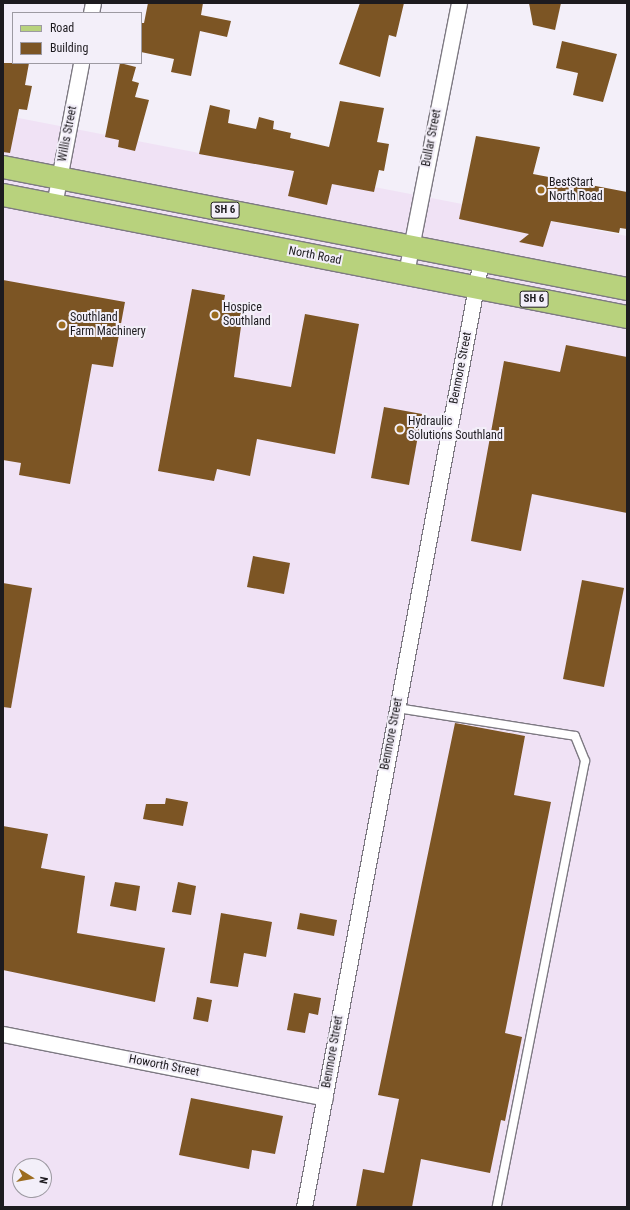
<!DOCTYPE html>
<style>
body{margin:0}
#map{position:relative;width:630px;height:1210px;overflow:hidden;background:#f3eff9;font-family:"Roboto Condensed",sans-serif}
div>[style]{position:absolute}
.commercial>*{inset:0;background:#f0e2f5}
.building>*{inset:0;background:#7c5524}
.roads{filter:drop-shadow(1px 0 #7d7982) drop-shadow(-1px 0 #7d7982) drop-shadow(0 1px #7d7982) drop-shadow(0 -1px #7d7982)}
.service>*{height:8px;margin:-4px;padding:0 4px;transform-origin:4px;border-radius:4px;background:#fff}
.minor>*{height:15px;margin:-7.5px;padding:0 7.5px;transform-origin:7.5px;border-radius:7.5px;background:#fff}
.primary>*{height:22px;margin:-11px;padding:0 11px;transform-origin:11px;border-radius:11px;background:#b8d27d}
.dots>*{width:11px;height:11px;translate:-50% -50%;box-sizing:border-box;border:2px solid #f3eff9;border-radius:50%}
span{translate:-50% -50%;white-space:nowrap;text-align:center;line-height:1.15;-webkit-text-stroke:4px #f3eff9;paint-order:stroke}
.shield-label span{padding:1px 3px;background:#f3eff9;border:1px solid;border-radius:3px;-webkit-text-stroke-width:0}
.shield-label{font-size:11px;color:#1d1b1f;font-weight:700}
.street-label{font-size:12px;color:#1d1b1f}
.poi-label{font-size:12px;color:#1d1b1f}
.left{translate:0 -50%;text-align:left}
.frame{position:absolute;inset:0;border:4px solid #1d1b1f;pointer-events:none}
.legend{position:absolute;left:12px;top:12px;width:130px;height:52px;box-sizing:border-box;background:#f3eff9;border:1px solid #9d9aa2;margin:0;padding:5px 7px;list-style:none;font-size:12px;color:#1d1b1f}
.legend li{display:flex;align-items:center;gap:8px;height:20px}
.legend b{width:20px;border:1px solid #9d9aa2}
.north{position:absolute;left:12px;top:1158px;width:40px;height:40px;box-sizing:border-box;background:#f3eff9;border:1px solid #9d9aa2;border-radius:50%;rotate:101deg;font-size:11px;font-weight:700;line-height:16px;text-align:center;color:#1d1b1f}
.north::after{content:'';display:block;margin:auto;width:14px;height:18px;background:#9c6c1f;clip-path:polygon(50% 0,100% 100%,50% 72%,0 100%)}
</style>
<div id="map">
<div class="commercial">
<i style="clip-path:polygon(evenodd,3px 115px,627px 236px,627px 1207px,3px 1207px,3px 115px,20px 1166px,44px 1166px,44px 1190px,20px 1190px,20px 1166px)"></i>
</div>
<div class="building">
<i style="clip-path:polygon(148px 3px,203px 3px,201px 15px,231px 21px,227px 37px,200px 31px,191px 76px,171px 72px,174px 59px,141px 52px,141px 23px,144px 23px)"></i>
<i style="clip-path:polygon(360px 3px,404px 3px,396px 37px,389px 35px,380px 77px,339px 64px)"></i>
<i style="clip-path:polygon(529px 3px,561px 3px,555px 30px,533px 25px)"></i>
<i style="clip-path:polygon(562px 41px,617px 54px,603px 102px,573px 95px,578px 73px,556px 68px)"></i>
<i style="clip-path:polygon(3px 63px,29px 63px,25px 85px,32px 86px,27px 110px,19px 109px,10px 153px,3px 152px)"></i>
<i style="clip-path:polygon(120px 63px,136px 67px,132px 81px,139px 83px,135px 97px,149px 100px,135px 151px,118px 147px,119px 140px,105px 137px)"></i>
<i style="clip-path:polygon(340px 101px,384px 108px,377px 142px,389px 144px,384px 171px,379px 170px,374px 192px,332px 184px,327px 205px,288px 196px,294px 171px,199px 154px,210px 105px,230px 110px,228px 123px,256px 129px,259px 117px,274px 121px,273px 129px,291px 133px,290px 138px,329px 147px)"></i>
<i style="clip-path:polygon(476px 136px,540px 147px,533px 174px,627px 192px,627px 229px,620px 228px,619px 233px,551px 221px,543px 247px,519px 242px,529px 234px,459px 219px)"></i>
<i style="clip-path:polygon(3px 280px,125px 302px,113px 367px,92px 364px,70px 484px,19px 475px,21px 463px,3px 460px)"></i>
<i style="clip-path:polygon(192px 289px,225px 295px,224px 301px,244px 305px,234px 377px,291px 387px,305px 314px,359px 324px,335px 454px,257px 439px,250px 476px,217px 469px,214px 481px,158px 471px)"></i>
<i style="clip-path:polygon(566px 345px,627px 357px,627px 513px,532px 494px,521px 551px,471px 541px,504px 361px,560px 372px)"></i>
<i style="clip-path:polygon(384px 407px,422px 414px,409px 485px,371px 478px)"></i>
<i style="clip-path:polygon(253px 556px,290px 563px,284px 594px,247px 587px)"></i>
<i style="clip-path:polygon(582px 580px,624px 588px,604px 687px,563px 679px)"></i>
<i style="clip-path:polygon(3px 583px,32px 588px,11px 708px,3px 707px)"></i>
<i style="clip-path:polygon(455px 723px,525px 736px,514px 795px,551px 802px,505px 1033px,522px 1037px,505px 1121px,501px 1120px,490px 1173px,421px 1159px,412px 1207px,356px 1207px,363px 1169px,384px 1173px,399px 1099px,378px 1095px)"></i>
<i style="clip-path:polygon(166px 798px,188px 802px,183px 826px,143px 819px,146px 804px,165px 804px)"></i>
<i style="clip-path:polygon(3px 826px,48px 834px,41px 868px,85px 876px,77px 933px,165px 948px,155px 1002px,3px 970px)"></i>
<i style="clip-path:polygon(115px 882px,140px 886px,136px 911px,110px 906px)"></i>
<i style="clip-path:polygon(178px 882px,196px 886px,191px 915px,172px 912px)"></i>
<i style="clip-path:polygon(221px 913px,272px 922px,266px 957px,244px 953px,238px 987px,210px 983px)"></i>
<i style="clip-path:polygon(300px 913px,337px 920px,334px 936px,297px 929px)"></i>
<i style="clip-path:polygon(294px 993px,321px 998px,318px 1015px,309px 1013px,305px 1033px,287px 1030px)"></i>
<i style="clip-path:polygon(197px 997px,212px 1000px,208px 1022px,193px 1019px)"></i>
<i style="clip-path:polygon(191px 1098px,283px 1116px,275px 1154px,252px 1150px,249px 1169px,179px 1155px)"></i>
</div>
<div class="roads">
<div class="service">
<i style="left:397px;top:708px;width:180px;rotate:8.9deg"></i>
<i style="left:575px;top:736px;width:27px;rotate:68deg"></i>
<i style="left:585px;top:761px;width:455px;rotate:101.2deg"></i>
</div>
<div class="minor">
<i style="left:91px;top:13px;width:10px;rotate:-79deg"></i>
<i style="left:54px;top:205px;width:145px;rotate:-79.2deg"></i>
<i style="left:406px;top:273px;width:275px;rotate:-78.9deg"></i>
<i style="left:3px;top:1034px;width:328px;rotate:11.2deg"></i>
<i style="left:304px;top:1207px;width:963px;rotate:-79.41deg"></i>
</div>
<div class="primary">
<i style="left:3px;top:167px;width:636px;rotate:11.06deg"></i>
<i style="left:3px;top:195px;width:636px;rotate:11.06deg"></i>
</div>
</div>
<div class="dots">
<i style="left:541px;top:190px;background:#9c6c1f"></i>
<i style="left:215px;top:315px;background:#9c6c1f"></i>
<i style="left:62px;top:325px;background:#9c6c1f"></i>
<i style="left:400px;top:429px;background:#9c6c1f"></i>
</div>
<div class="shield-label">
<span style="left:225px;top:210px">SH 6</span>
<span style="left:534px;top:299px">SH 6</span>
</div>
<div class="street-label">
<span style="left:68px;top:134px;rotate:-79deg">Willis Street</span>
<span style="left:432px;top:138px;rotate:-79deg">Bullar Street</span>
<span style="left:315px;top:256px;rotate:11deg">North Road</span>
<span style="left:461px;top:368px;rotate:-79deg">Benmore Street</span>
<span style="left:392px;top:734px;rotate:-79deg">Benmore Street</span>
<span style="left:333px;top:1052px;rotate:-80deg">Benmore Street</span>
<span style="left:164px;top:1066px;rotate:11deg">Howorth Street</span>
</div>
<div class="poi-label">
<span class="left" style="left:549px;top:190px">BestStart<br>North Road</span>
<span class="left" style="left:223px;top:315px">Hospice<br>Southland</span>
<span class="left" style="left:70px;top:325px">Southland<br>Farm Machinery</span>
<span class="left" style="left:408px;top:429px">Hydraulic<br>Solutions Southland</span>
</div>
<div class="frame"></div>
<ul class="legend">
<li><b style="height:5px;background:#b8d27d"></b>Road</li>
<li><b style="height:11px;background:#7c5524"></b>Building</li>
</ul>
<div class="north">N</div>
</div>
